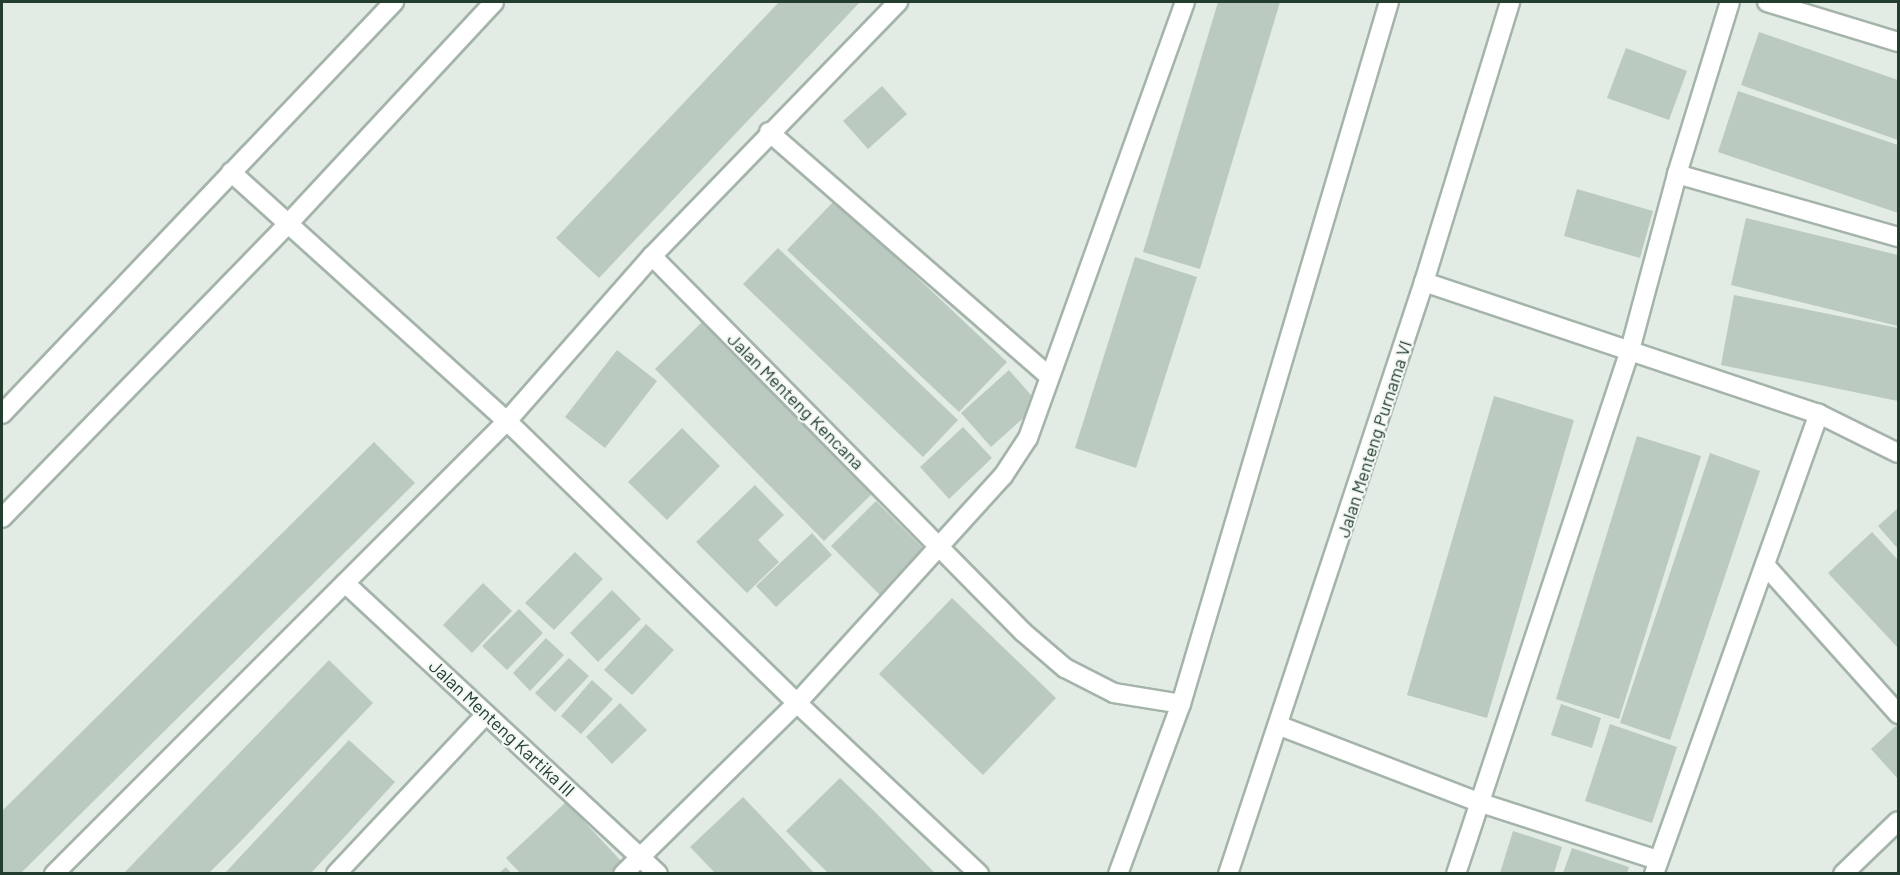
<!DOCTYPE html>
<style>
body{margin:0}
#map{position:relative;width:1900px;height:875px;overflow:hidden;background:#e2ece5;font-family:Barlow,sans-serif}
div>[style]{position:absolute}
.building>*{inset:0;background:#bacac0}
.roads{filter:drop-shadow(2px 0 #a5b4ab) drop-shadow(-2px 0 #a5b4ab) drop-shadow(0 2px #a5b4ab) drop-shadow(0 -2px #a5b4ab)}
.minor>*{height:18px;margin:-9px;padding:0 9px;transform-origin:9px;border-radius:9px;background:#fff}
.tertiary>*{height:18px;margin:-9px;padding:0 9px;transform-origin:9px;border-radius:9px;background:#fff}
span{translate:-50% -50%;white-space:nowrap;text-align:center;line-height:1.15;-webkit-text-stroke:4.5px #f3f8f4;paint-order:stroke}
.street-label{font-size:18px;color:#233d2f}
.frame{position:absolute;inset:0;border:3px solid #233d2f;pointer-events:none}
</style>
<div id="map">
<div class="building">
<i style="clip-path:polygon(779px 2px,860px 2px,599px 278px,556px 238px)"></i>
<i style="clip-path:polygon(1218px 2px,1280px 2px,1200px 269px,1143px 252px)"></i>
<i style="clip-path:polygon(1759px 32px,1898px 80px,1898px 140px,1741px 85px)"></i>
<i style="clip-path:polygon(1626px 48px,1687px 71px,1669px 120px,1607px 98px)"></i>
<i style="clip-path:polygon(882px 86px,907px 114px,868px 149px,843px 121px)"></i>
<i style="clip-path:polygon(1738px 91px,1898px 145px,1898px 213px,1718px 152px)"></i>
<i style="clip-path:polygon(1577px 189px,1653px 211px,1640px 258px,1564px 236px)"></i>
<i style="clip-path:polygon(835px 200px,1007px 362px,959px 412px,787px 250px)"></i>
<i style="clip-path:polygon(1746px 218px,1898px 255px,1898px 326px,1731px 285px)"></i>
<i style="clip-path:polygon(778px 248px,958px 420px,923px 457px,743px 284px)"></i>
<i style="clip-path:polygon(1135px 257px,1197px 277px,1136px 468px,1075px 448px)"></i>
<i style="clip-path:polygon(1734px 295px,1898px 328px,1898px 401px,1721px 365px)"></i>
<i style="clip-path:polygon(709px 315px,879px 487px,824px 541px,655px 369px)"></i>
<i style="clip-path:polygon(617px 350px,657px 381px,605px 448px,565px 417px)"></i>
<i style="clip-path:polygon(1009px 370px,1039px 404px,991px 447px,961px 413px)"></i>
<i style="clip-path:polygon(1494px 396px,1574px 420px,1487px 718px,1407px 695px)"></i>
<i style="clip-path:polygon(963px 427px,992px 458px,949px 499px,920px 467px)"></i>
<i style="clip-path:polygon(682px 428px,720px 466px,667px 520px,628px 482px)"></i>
<i style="clip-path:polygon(1637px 436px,1701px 456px,1619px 719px,1556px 699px)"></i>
<i style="clip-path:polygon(374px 442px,415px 483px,21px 873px,2px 873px,2px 811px)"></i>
<i style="clip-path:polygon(1710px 453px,1760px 471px,1670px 740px,1620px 723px)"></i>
<i style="clip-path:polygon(755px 485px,784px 515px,758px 540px,779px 562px,747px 593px,696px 542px)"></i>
<i style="clip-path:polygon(876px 501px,928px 553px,883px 598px,831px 546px)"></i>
<i style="clip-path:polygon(1898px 508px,1898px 549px,1878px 526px)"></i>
<i style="clip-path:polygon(1872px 532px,1898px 560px,1898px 648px,1828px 573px)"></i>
<i style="clip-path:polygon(812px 533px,832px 555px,776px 607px,756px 586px)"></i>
<i style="clip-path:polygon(575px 552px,603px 579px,554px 630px,525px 603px)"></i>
<i style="clip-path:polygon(483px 583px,512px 611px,472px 653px,443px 625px)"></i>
<i style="clip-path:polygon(612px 590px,641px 619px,598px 662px,570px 633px)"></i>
<i style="clip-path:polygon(952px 598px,1056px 698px,983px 775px,879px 674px)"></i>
<i style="clip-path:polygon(519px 609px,543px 633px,507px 670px,482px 646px)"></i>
<i style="clip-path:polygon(646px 624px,674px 650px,632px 695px,604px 670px)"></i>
<i style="clip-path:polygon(546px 638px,564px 655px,530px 691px,513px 673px)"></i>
<i style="clip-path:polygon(569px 658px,589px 676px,555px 712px,535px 693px)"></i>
<i style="clip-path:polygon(329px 660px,373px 703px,237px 845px,209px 873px,124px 873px)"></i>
<i style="clip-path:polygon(592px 680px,613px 699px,581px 734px,561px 716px)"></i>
<i style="clip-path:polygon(620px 703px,647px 730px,612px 764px,586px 737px)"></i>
<i style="clip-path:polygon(1561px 704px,1601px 718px,1592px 748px,1551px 735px)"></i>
<i style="clip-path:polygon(1610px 724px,1677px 747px,1652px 823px,1585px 801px)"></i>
<i style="clip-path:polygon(1898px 724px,1898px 779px,1871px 749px)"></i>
<i style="clip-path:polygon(349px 740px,395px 782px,338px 844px,311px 873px,225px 873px)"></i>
<i style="clip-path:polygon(840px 778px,871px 808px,935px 873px,828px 873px,786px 831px)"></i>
<i style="clip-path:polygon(743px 797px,781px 837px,814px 873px,715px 873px,690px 847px)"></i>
<i style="clip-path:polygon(566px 802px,622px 862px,610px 873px,520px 873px,506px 858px)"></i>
<i style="clip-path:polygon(1513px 831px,1562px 847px,1554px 873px,1500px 873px)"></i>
<i style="clip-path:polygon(1572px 848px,1629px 867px,1627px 873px,1563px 873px)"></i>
<i style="clip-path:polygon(506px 867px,511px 873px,499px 873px)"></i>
</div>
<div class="roads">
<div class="minor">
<i style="left:1767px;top:2px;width:137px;rotate:17deg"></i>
<i style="left:769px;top:132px;width:371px;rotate:41.1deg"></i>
<i style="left:231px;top:172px;width:372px;rotate:42.1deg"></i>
<i style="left:507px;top:421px;width:405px;rotate:44.2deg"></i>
<i style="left:797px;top:703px;width:250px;rotate:43.2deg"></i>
<i style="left:1677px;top:174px;width:230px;rotate:15.9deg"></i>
<i style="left:652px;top:256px;width:528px;rotate:45.38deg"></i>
<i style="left:1023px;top:632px;width:55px;rotate:40.6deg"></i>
<i style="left:1065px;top:668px;width:55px;rotate:27deg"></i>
<i style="left:1114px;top:693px;width:68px;rotate:9.3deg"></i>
<i style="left:1424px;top:282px;width:416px;rotate:18.5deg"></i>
<i style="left:1819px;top:414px;width:88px;rotate:26.3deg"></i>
<i style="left:1765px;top:565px;width:200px;rotate:48.2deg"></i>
<i style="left:345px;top:583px;width:427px;rotate:42.9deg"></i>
<i style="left:1280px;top:726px;width:212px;rotate:21deg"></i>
<i style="left:1478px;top:802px;width:189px;rotate:17.9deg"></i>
<i style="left:54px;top:874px;width:641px;rotate:-45deg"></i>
<i style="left:507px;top:421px;width:220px;rotate:-48.7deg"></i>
<i style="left:652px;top:256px;width:354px;rotate:-45.9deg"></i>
<i style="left:336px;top:874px;width:219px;rotate:-46.8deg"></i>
<i style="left:623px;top:874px;width:244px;rotate:-44.5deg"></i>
<i style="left:797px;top:703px;width:307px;rotate:-47.8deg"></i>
<i style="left:1003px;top:476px;width:45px;rotate:-56.7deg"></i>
<i style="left:1028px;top:438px;width:463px;rotate:-70.2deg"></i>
<i style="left:1118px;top:874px;width:181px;rotate:-69.7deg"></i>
<i style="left:1181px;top:704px;width:732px;rotate:-73.5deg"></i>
<i style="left:1228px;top:874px;width:624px;rotate:-71.68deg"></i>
<i style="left:1424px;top:282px;width:293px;rotate:-72.9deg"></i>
<i style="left:1456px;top:874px;width:552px;rotate:-71.63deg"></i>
<i style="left:1630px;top:350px;width:182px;rotate:-75deg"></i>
<i style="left:1677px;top:174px;width:180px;rotate:-72.9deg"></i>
<i style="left:1654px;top:874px;width:489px;rotate:-70.3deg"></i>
<i style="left:1843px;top:874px;width:76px;rotate:-43.9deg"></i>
</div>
<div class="tertiary">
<i style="left:2px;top:414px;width:569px;rotate:-46.42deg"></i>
<i style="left:2px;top:518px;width:409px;rotate:-45.8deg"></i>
<i style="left:287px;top:225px;width:304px;rotate:-47.1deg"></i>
</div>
</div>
<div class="street-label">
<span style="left:796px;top:401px;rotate:45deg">Jalan Menteng Kencana</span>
<span style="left:1374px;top:439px;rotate:-72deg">Jalan Menteng Purnama VI</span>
<span style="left:502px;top:728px;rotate:43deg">Jalan Menteng Kartika III</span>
</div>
<div class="frame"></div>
</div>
